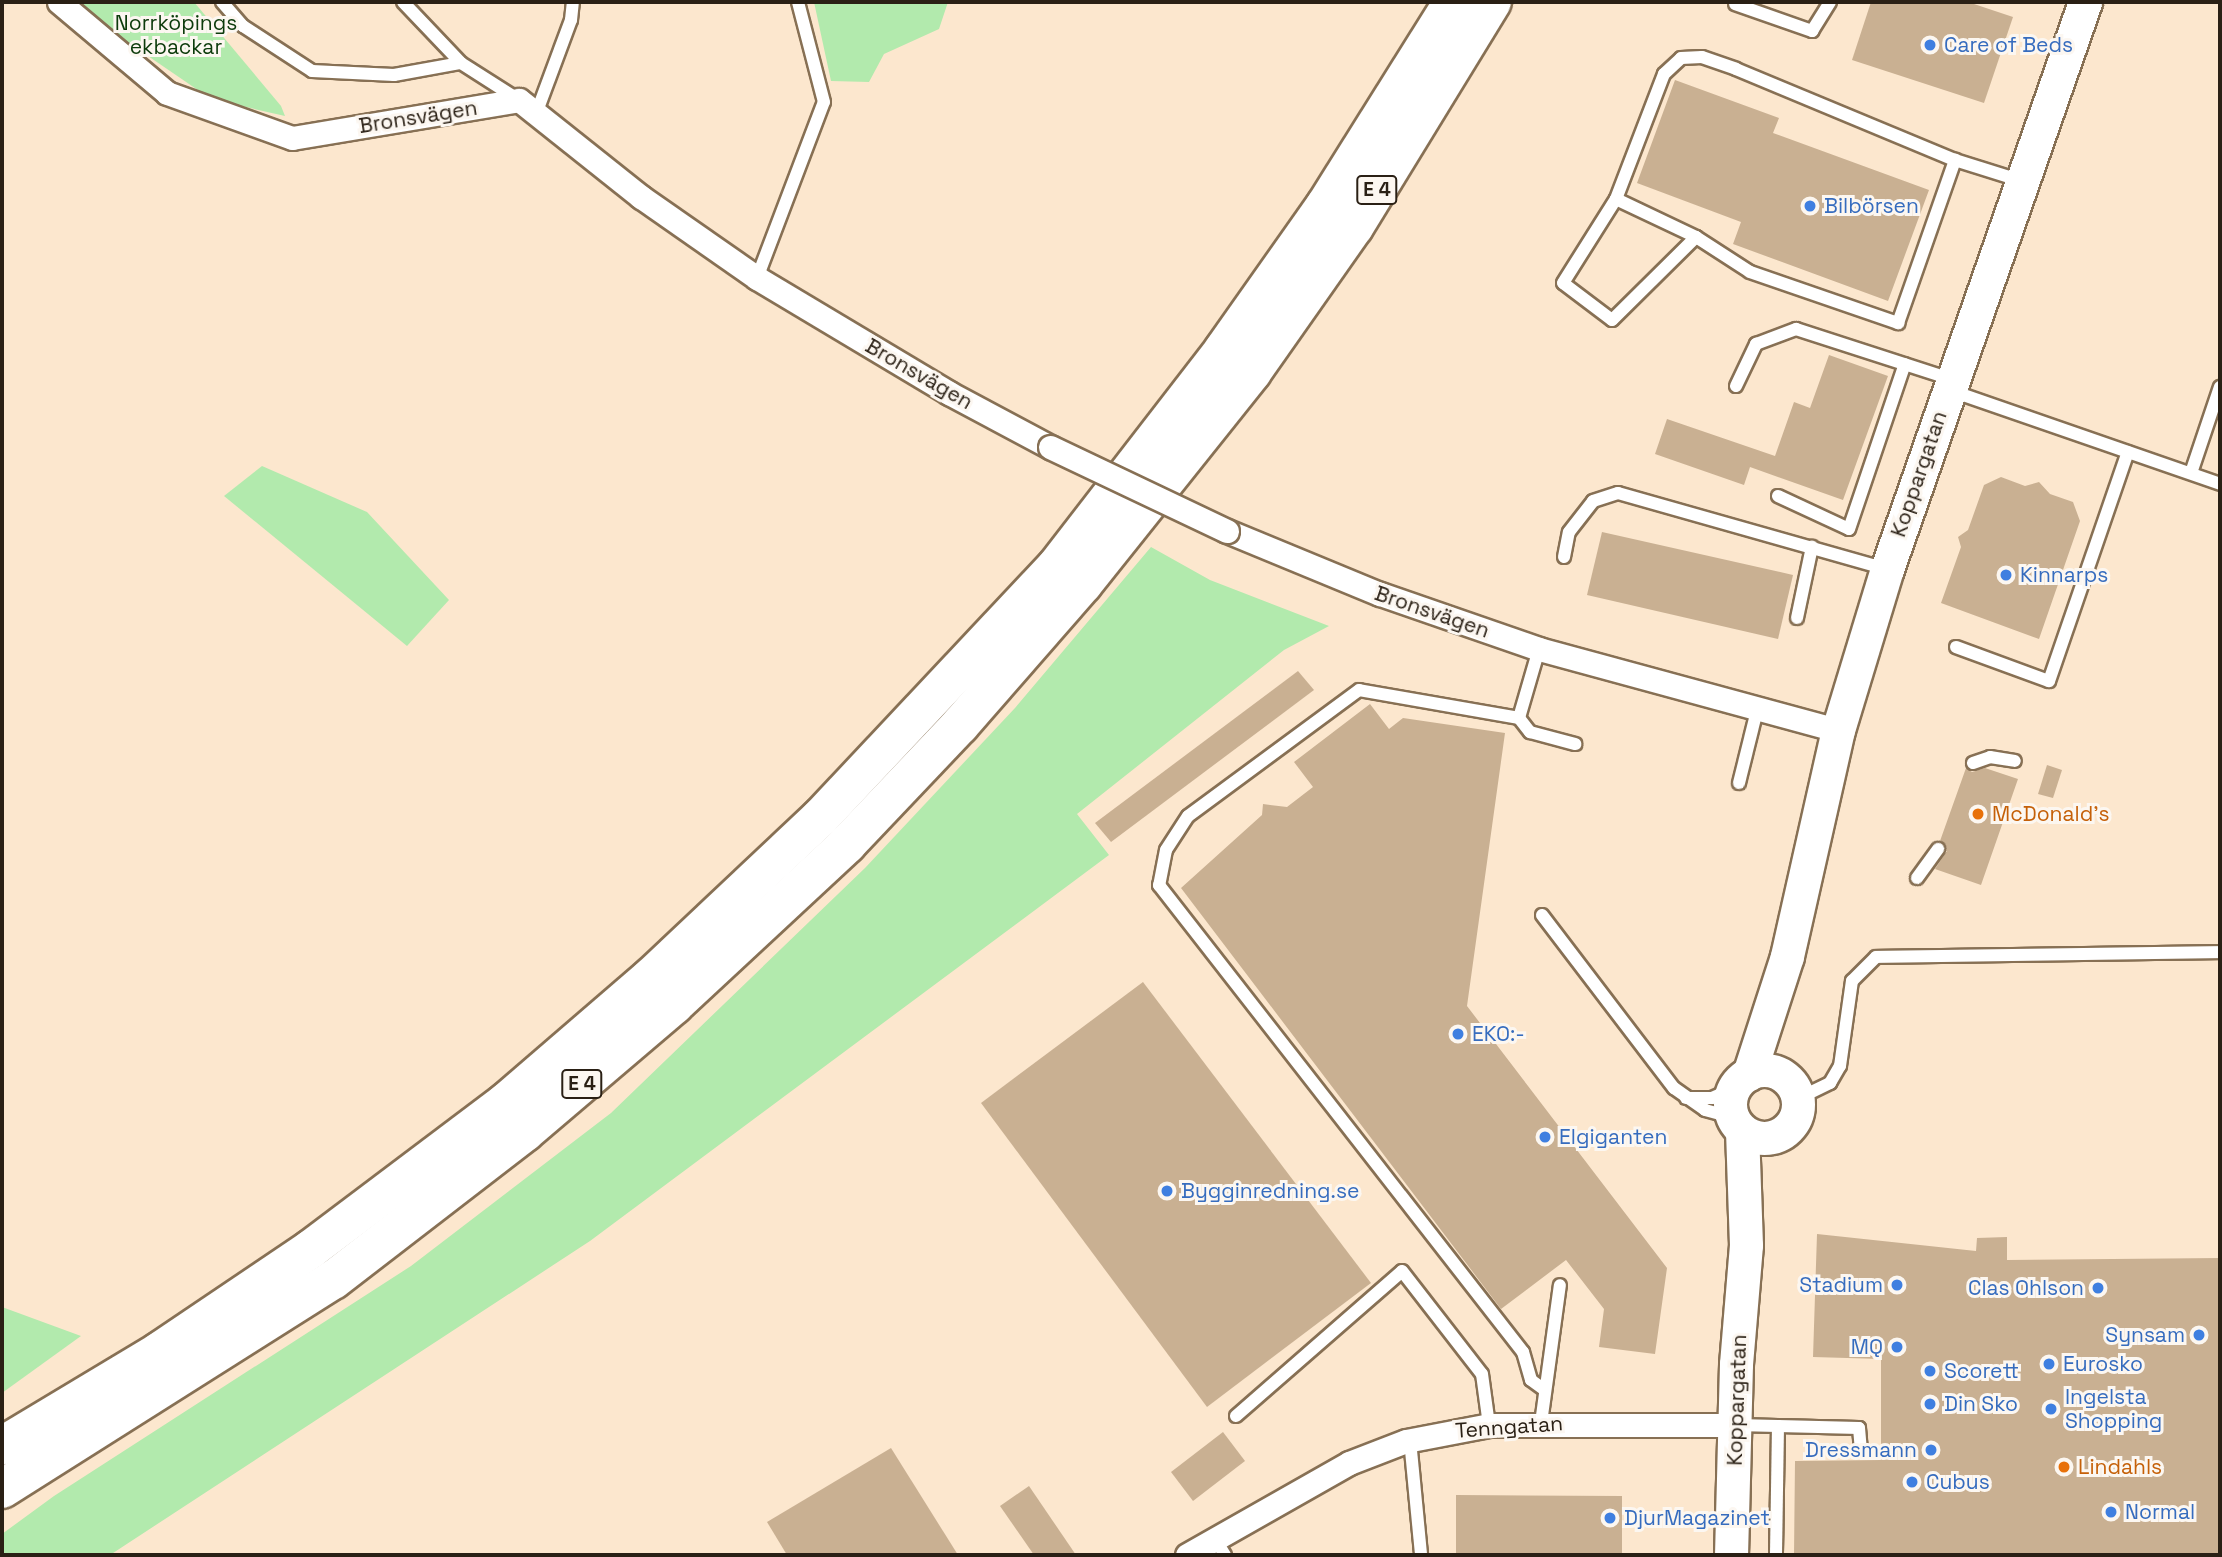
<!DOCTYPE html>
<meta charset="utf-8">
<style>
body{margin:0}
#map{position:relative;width:2222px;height:1557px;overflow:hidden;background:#fce7ce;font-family:"Space Grotesk",sans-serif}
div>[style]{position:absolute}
.green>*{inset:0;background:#b2eaad}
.building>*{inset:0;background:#c9b092}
.roads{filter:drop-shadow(2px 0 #877054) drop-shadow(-2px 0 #877054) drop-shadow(0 2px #877054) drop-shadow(0 -2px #877054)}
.lane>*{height:12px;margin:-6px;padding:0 6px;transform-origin:6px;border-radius:6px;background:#fff}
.street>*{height:23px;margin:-11.5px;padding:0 11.5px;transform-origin:11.5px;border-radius:11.5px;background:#fff}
.secondary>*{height:33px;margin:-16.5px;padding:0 16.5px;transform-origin:16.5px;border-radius:16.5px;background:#fff}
.secondary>.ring{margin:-16.5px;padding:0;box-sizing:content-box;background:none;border:33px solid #fff;border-radius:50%}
.highway>*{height:38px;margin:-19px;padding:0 19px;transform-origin:19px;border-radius:19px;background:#fff}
.bridges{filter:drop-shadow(2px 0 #877054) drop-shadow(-2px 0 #877054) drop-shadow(0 2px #877054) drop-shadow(0 -2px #877054)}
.street-bridge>*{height:23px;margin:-11.5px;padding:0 11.5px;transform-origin:11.5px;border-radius:11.5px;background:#fff}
.dots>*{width:19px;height:19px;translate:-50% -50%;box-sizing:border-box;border:4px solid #fcf7f1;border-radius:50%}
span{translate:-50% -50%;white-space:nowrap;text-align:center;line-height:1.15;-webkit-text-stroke:6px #fcf7f1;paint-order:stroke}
.shield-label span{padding:2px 5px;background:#fcf7f1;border:2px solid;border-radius:5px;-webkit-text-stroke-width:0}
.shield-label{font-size:19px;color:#2a2015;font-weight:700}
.park-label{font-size:21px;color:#0c3b0b}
.shop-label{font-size:21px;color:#366cbe}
.left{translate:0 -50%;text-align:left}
.right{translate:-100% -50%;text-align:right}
.street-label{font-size:21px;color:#2a2015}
.food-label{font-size:21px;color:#c56008}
.frame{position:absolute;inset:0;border:4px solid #2a2015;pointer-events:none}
</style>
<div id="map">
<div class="green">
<i style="clip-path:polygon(78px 2px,194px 2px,281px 106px,285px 116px,211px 99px,107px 28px)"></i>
<i style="clip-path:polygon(814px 2px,948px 2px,939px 29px,884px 54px,869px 82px,831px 81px)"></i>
<i style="clip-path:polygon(262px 466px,367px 512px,449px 600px,407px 646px,224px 496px)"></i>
<i style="clip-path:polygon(1151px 547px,1210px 580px,1329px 626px,1284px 650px,1077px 814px,1109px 855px,590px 1241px,110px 1555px,2px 1555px,2px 1534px,54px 1496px,411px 1266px,611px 1113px,865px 868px,1015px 708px)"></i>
<i style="clip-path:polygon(2px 1307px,81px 1336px,2px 1393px)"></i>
</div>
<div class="building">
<i style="clip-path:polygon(1871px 2px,1968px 2px,2013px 17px,1984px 103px,1852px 60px)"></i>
<i style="clip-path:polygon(1675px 80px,1779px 118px,1773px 133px,1929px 190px,1888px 301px,1733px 244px,1741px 222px,1637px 183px)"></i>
<i style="clip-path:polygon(1829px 355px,1888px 376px,1843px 500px,1750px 467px,1744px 485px,1655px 454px,1667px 419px,1775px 456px,1794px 402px,1810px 408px)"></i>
<i style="clip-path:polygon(2001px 477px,2025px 486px,2039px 482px,2050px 494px,2073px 502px,2080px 521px,2039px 639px,1941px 603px,1961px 547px,1958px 537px,1968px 530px,1984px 485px)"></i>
<i style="clip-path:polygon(1602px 532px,1793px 575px,1778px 639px,1587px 595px)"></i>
<i style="clip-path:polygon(1298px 671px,1314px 690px,1111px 842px,1095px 823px)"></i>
<i style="clip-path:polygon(1370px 704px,1389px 729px,1403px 718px,1505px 733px,1467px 1006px,1667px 1268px,1655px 1354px,1599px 1347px,1604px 1309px,1566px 1260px,1501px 1309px,1181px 888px,1262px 815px,1263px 804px,1287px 807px,1313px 787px,1294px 762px)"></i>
<i style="clip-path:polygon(2047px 765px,2062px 770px,2053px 798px,2038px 794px)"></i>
<i style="clip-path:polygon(1966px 768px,1972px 772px,1985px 768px,2018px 779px,1981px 885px,1935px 869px,1947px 851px,1940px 841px)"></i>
<i style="clip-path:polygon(1143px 982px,1371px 1283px,1207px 1407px,981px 1103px)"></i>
<i style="clip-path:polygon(1817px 1234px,1976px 1251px,1977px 1238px,2007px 1237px,2007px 1260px,2220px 1258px,2220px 1555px,1794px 1555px,1795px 1461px,1881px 1460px,1881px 1359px,1813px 1357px)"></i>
<i style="clip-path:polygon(1223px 1432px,1245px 1461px,1193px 1501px,1171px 1472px)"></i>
<i style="clip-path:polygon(891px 1448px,958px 1555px,787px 1555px,767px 1522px)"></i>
<i style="clip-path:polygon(1029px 1486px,1076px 1555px,1034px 1555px,1000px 1506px)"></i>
<i style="clip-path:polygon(1456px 1495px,1622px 1496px,1622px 1555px,1456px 1555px)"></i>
</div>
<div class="roads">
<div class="lane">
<i style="left:222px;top:2px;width:32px;rotate:49deg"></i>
<i style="left:243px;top:26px;width:82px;rotate:33.1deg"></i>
<i style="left:312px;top:71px;width:82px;rotate:2.8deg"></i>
<i style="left:394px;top:75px;width:68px;rotate:-10.2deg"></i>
<i style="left:403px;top:2px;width:84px;rotate:46.4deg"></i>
<i style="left:461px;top:63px;width:69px;rotate:32.5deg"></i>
<i style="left:1735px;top:4px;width:82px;rotate:19.3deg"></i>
<i style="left:1812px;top:31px;width:34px;rotate:-58deg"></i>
<i style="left:536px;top:114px;width:100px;rotate:-69.6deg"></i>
<i style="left:571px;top:20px;width:18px;rotate:-84deg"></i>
<i style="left:1616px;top:199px;width:89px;rotate:25.4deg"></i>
<i style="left:1696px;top:237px;width:118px;rotate:135.3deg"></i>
<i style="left:1612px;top:320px;width:61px;rotate:-142.9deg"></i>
<i style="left:1563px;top:283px;width:99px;rotate:-57.8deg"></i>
<i style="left:1616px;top:199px;width:134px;rotate:-69deg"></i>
<i style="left:1664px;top:74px;width:23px;rotate:-43deg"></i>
<i style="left:1681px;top:58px;width:21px;rotate:-3deg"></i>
<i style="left:1702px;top:57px;width:36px;rotate:19deg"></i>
<i style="left:1736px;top:69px;width:237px;rotate:22.6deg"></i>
<i style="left:1955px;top:160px;width:70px;rotate:17.4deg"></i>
<i style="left:1696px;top:237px;width:64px;rotate:32.9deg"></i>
<i style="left:1750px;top:272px;width:157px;rotate:19deg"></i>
<i style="left:1898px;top:323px;width:173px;rotate:-70.7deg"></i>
<i style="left:757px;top:278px;width:188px;rotate:-69.2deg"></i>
<i style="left:824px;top:102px;width:103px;rotate:-104.6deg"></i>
<i style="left:1736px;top:386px;width:47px;rotate:-64.5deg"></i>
<i style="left:1756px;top:344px;width:43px;rotate:-20.6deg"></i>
<i style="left:1796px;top:329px;width:163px;rotate:17.9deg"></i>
<i style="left:1949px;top:390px;width:287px;rotate:19.1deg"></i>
<i style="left:2191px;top:473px;width:91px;rotate:-71.4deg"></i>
<i style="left:1778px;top:496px;width:78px;rotate:24.9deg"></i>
<i style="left:1849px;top:529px;width:174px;rotate:-71.3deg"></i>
<i style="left:1564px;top:557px;width:25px;rotate:-79deg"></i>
<i style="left:1569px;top:532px;width:39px;rotate:-52deg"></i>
<i style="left:1593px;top:501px;width:26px;rotate:-18deg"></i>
<i style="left:1618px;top:493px;width:279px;rotate:15.8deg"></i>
<i style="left:1797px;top:618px;width:73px;rotate:-78.1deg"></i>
<i style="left:1956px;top:647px;width:99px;rotate:20.1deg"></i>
<i style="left:2049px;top:681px;width:242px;rotate:-71deg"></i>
<i style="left:1539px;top:649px;width:72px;rotate:106.2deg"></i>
<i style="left:1519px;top:718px;width:18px;rotate:52deg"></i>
<i style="left:1530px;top:732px;width:47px;rotate:14.9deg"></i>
<i style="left:1519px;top:718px;width:162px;rotate:-170.1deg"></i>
<i style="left:1359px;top:690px;width:212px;rotate:143.6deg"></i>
<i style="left:1188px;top:816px;width:40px;rotate:122.9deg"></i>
<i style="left:1166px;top:850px;width:36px;rotate:101deg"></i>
<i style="left:1159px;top:885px;width:592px;rotate:52.07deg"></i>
<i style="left:1523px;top:1352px;width:29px;rotate:74deg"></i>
<i style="left:1531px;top:1380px;width:17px;rotate:36deg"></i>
<i style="left:1973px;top:763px;width:18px;rotate:-19deg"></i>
<i style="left:1990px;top:757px;width:25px;rotate:9deg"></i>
<i style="left:1739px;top:783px;width:75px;rotate:-76.1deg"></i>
<i style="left:1917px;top:878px;width:36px;rotate:-54deg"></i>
<i style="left:1542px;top:915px;width:218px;rotate:52.7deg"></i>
<i style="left:1674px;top:1088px;width:38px;rotate:35deg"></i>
<i style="left:1705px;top:1110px;width:28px;rotate:15deg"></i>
<i style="left:1686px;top:1098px;width:26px"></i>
<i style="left:1712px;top:1098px;width:24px;rotate:-24deg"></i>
<i style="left:1797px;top:1099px;width:37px;rotate:-26deg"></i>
<i style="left:1830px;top:1083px;width:20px;rotate:-60deg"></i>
<i style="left:1840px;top:1066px;width:86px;rotate:-82deg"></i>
<i style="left:1852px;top:981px;width:34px;rotate:-45deg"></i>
<i style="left:1876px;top:957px;width:344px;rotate:-0.8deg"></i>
<i style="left:1236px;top:1416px;width:220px;rotate:-41.1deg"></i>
<i style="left:1402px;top:1271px;width:130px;rotate:52.2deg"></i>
<i style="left:1482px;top:1374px;width:51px;rotate:82.2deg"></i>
<i style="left:1541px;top:1423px;width:139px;rotate:-82.2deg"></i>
<i style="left:1736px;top:1425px;width:42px;rotate:1.4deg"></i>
<i style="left:1778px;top:1426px;width:129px;rotate:90.9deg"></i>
<i style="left:1778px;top:1426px;width:81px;rotate:1.4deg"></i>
<i style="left:1859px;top:1428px;width:23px;rotate:85deg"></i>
<i style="left:1410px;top:1440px;width:116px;rotate:84.5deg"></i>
<i style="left:1215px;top:1539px;width:19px;rotate:58deg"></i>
</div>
<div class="street">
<i style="left:59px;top:2px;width:141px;rotate:40.1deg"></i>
<i style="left:167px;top:93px;width:133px;rotate:19.8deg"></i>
<i style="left:292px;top:138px;width:230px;rotate:-9.5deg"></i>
<i style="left:519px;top:100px;width:156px;rotate:38.5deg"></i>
<i style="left:641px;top:197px;width:141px;rotate:34.9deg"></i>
<i style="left:757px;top:278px;width:224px;rotate:30.9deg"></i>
<i style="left:949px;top:393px;width:115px;rotate:28.1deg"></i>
<i style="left:1227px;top:531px;width:165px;rotate:22.4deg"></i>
<i style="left:1380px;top:594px;width:168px;rotate:19.1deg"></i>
<i style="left:1539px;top:649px;width:310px;rotate:15.2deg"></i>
<i style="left:1187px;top:1555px;width:186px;rotate:-29.6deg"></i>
<i style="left:1349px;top:1463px;width:61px;rotate:-21.1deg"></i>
<i style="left:1406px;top:1441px;width:85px;rotate:-10.9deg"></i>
<i style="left:1489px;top:1425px;width:246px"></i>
</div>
<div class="secondary">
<i class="ring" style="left:1730px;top:1070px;width:35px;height:35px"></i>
<i style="left:1749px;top:1074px;width:124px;rotate:-72.1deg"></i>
<i style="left:1787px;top:956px;width:232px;rotate:-77.3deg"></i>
<i style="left:1838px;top:730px;width:168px;rotate:-73.1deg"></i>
<i style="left:1887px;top:569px;width:601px;rotate:-70.75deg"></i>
<i style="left:1731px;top:1555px;width:191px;rotate:-88.5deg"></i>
<i style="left:1736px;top:1364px;width:119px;rotate:-85.2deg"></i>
<i style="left:1746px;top:1245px;width:114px;rotate:-92deg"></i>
</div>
<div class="highway">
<i style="left:2px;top:1446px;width:184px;rotate:-31deg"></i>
<i style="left:160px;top:1351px;width:182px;rotate:-34deg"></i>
<i style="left:311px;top:1249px;width:244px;rotate:-37deg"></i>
<i style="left:506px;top:1102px;width:191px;rotate:-40.8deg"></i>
<i style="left:651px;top:977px;width:232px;rotate:-43.3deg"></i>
<i style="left:820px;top:818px;width:343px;rotate:-46.8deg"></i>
<i style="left:1055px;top:568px;width:277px;rotate:-52.3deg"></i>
<i style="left:1224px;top:349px;width:175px;rotate:-54.8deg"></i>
<i style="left:1325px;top:206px;width:241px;rotate:-57.9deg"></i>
<i style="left:2px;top:1489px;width:391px;rotate:-32.3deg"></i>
<i style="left:333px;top:1280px;width:242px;rotate:-37.6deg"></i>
<i style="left:525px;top:1132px;width:196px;rotate:-40.4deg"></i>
<i style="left:674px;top:1005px;width:236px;rotate:-42.9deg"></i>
<i style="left:847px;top:844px;width:164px;rotate:-46.5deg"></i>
<i style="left:960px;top:725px;width:187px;rotate:-48.9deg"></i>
<i style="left:1083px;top:584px;width:271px;rotate:-51.4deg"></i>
<i style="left:1252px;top:372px;width:177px;rotate:-54.9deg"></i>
<i style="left:1354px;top:227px;width:264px;rotate:-58.5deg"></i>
</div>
</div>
<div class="bridges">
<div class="street-bridge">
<i style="left:1050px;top:447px;width:196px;rotate:25.4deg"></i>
</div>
</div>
<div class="dots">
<i style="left:1930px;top:45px;background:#3f7fe0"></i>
<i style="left:1810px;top:206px;background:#3f7fe0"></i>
<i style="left:2006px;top:575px;background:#3f7fe0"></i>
<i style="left:1978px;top:814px;background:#e8710a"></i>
<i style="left:1458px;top:1034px;background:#3f7fe0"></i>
<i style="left:1545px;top:1137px;background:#3f7fe0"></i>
<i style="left:1167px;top:1191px;background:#3f7fe0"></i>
<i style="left:1897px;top:1285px;background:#3f7fe0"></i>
<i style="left:2098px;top:1288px;background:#3f7fe0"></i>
<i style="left:2199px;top:1335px;background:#3f7fe0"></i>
<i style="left:1897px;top:1347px;background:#3f7fe0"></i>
<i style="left:2049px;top:1364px;background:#3f7fe0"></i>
<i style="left:1930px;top:1371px;background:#3f7fe0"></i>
<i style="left:1930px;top:1404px;background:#3f7fe0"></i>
<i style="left:2051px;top:1409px;background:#3f7fe0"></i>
<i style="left:1931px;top:1450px;background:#3f7fe0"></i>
<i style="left:2064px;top:1467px;background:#e8710a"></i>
<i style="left:1912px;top:1482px;background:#3f7fe0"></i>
<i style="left:2111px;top:1512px;background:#3f7fe0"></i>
<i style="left:1610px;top:1518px;background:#3f7fe0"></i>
</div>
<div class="shield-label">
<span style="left:1377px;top:190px">E 4</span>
<span style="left:582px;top:1084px">E 4</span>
</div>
<div class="park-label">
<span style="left:176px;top:35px">Norrköpings<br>ekbackar</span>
</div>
<div class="shop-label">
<span class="left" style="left:1944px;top:45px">Care of Beds</span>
<span class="left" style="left:1824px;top:206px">Bilbörsen</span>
<span class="left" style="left:2020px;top:575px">Kinnarps</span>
<span class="left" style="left:1472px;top:1034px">EKO:-</span>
<span class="left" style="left:1559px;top:1137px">Elgiganten</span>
<span class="left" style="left:1181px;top:1191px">Bygginredning.se</span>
<span class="right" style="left:1883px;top:1285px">Stadium</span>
<span class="right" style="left:2084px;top:1288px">Clas Ohlson</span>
<span class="right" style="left:2185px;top:1335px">Synsam</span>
<span class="right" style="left:1883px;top:1347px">MQ</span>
<span class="left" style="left:2063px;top:1364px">Eurosko</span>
<span class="left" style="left:1944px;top:1371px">Scorett</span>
<span class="left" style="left:2065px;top:1409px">Ingelsta<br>Shopping</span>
<span class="left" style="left:1944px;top:1404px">Din Sko</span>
<span class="right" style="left:1917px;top:1450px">Dressmann</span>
<span class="left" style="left:1926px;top:1482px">Cubus</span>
<span class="left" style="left:2125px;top:1512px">Normal</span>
<span class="left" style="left:1624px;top:1518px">DjurMagazinet</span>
</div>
<div class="street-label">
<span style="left:418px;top:117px;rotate:-9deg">Bronsvägen</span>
<span style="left:919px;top:374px;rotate:30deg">Bronsvägen</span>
<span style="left:1919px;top:474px;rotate:-71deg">Koppargatan</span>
<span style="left:1432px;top:612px;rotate:19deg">Bronsvägen</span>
<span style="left:1737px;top:1400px;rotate:-88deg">Koppargatan</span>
<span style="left:1509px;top:1427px;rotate:-4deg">Tenngatan</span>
</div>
<div class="food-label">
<span class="left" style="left:1992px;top:814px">McDonald's</span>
<span class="left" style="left:2078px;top:1467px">Lindahls</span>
</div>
<div class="frame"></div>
</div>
